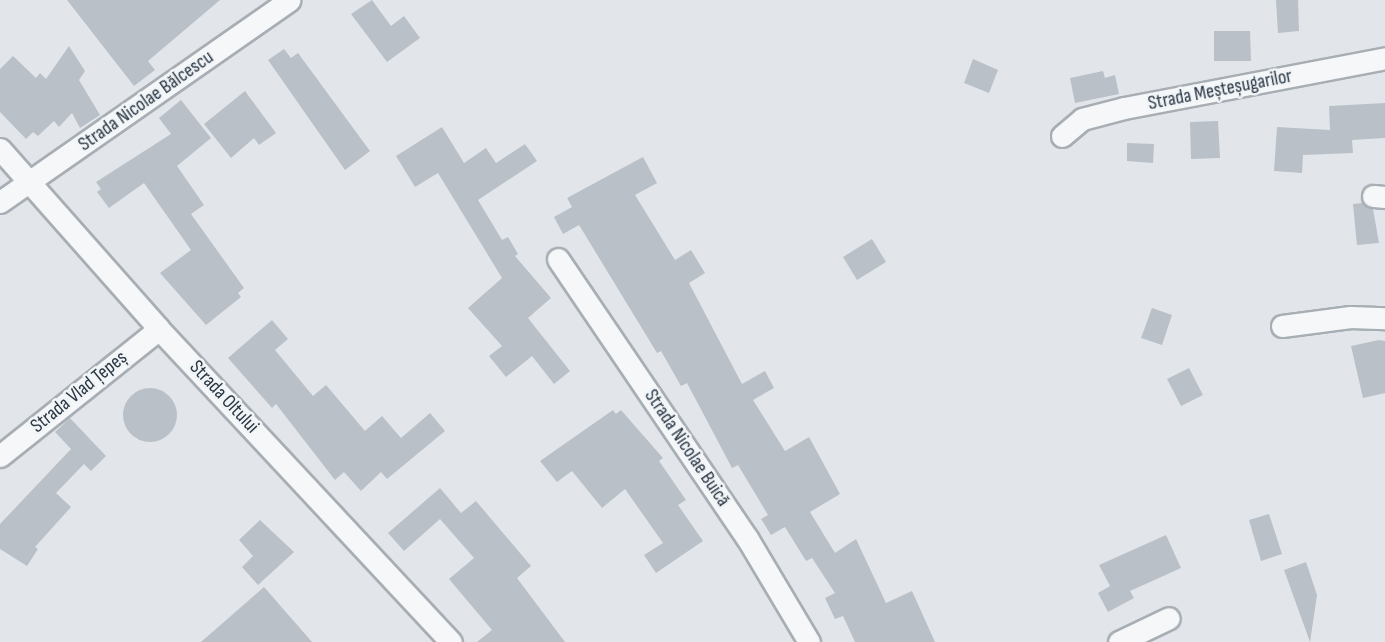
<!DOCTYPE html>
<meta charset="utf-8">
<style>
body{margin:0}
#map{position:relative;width:1385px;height:642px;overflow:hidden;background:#e2e6ea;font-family:"Sofia Sans Condensed",sans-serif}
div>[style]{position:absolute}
.building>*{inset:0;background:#b9c0c7}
.round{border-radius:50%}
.roads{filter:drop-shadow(2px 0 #a7aeb4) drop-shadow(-2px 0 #a7aeb4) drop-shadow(0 2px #a7aeb4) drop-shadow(0 -2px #a7aeb4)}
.street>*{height:21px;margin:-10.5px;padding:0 10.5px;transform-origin:10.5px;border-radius:10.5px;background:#f5f7f8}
span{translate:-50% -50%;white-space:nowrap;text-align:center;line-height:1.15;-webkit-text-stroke:5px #f1f5f8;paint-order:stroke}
.street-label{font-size:20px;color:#2a3642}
</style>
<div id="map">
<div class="building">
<i style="clip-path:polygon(67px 0,220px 0,148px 61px,155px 70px,134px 86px)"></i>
<i style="clip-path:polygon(372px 0,391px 26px,404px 16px,420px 38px,387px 62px,351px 14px)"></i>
<i style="clip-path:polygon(1276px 0,1298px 0,1299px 31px,1278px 33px)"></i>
<i style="clip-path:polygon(1214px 31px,1250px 31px,1251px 61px,1214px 61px)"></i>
<i style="clip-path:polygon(69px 46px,85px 71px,79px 80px,100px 115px,80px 128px,72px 113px,59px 127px,54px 121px,38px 136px,33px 132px,26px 139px,0 112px,0 69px,13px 56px,36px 78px,40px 73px,46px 79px)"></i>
<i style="clip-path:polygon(284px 49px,291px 58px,298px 53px,370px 151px,345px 170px,268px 60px)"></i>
<i style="clip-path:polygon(973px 59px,998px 70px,989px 93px,964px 83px)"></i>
<i style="clip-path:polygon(1103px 71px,1105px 78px,1115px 75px,1119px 94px,1075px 103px,1070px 78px)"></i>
<i style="clip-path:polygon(245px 91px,276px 133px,259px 145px,254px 138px,231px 158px,204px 124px)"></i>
<i style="clip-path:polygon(181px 100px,211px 138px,177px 166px,204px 205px,191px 214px,244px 288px,238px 293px,241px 297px,206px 325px,160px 273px,191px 250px,144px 183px,109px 208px,97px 192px,101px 189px,96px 182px,171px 134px,159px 118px)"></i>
<i style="clip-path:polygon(1385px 103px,1385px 138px,1352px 140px,1353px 153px,1303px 155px,1302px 173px,1274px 171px,1277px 127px,1330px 130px,1329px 106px)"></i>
<i style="clip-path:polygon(1218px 121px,1220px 158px,1191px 159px,1190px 122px)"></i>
<i style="clip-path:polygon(442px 127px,464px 163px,486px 148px,496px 163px,525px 144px,537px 161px,478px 200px,502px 240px,508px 237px,518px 254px,515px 256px,551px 298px,528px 318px,570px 371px,554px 384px,532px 356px,506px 377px,489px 356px,502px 346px,468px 308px,502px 278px,438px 173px,415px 187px,396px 156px)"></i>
<i style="clip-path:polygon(1127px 143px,1154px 144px,1153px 163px,1127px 161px)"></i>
<i style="clip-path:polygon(643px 157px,657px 183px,635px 195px,675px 260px,691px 250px,705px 273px,689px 283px,742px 384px,765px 371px,774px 388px,753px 400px,785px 451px,809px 437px,840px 494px,810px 512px,835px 553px,856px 539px,886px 603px,912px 591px,935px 642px,855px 642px,843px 616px,835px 619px,825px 598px,835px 593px,812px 558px,806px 561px,785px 527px,771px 535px,761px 519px,768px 515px,738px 465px,732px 468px,687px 383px,681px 386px,661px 351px,657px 353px,579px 225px,563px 234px,554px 217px,572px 207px,567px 198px)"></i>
<i style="clip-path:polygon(1363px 203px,1373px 209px,1379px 243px,1357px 245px,1353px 204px)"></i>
<i style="clip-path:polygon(872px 239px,886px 262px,857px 280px,843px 257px)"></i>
<i style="clip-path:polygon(1152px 308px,1172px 315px,1162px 345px,1141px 338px)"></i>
<i style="clip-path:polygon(272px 320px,288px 339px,275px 350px,313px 396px,326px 385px,365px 431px,382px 416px,401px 438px,430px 413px,445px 431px,387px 479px,381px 472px,361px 491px,344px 472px,335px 480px,276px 404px,272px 408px,228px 358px)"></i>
<i style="clip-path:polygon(1379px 340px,1385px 341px,1385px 393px,1363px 398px,1351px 346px)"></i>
<i style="clip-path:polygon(1189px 368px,1203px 395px,1181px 406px,1167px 379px)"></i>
<i class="round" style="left:123px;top:388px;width:54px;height:54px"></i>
<i style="clip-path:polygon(613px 410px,616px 414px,621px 410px,663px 458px,659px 461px,686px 500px,678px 505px,703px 541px,656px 573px,644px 555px,663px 543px,625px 489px,602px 508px,572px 471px,557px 482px,540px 461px)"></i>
<i style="clip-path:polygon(70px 418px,106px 456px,91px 471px,84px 464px,56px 493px,71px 507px,35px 547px,38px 549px,27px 566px,0 549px,0 524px,71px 449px,55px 432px)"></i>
<i style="clip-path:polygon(440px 488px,461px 513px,476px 501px,531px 566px,517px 578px,565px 642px,477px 642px,492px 630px,449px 579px,474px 558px,440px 519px,404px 551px,388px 533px)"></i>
<i style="clip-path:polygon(1269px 514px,1282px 554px,1261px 561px,1249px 520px)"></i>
<i style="clip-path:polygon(260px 520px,294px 552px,258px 585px,242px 567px,253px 556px,239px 540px)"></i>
<i style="clip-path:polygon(1166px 535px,1181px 568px,1130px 591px,1134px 598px,1108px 612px,1098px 593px,1110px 586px,1099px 565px)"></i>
<i style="clip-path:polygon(1306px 562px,1317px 595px,1310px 642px,1284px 570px)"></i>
<i style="clip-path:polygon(264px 587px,312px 642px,201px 642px)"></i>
</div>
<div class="roads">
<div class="street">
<i style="left:1062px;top:136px;width:26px;rotate:-40deg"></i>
<i style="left:1082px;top:119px;width:43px;rotate:-14.7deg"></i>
<i style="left:1124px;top:108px;width:266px;rotate:-10.8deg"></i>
<i style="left:0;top:149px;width:240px;rotate:48.5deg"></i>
<i style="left:159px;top:329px;width:428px;rotate:47deg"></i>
<i style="left:1373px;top:196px;width:12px;rotate:5deg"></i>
<i style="left:0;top:202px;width:353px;rotate:-34.9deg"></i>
<i style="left:558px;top:259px;width:337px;rotate:55.9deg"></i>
<i style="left:747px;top:538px;width:121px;rotate:59.2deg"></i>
<i style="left:1282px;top:326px;width:69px;rotate:-7.5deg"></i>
<i style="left:1350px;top:317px;width:35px;rotate:2deg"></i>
<i style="left:0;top:456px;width:203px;rotate:-38.6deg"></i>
<i style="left:1119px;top:642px;width:55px;rotate:-25.6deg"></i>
</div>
</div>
<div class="street-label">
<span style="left:1220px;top:90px;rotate:-11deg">Strada Meșteșugarilor</span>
<span style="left:146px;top:101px;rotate:-35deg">Strada Nicolae Bălcescu</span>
<span style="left:79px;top:392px;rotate:-39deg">Strada Vlad Țepeș</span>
<span style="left:224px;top:397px;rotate:47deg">Strada Oltului</span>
<span style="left:687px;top:448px;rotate:56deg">Strada Nicolae Buică</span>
</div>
</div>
